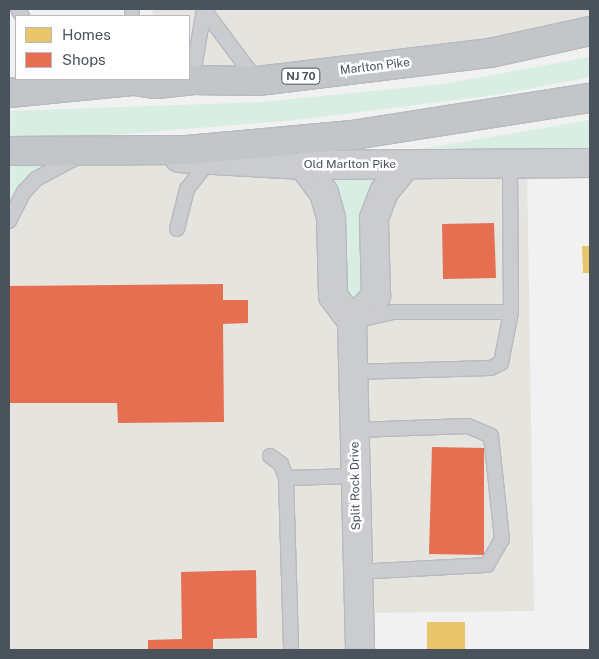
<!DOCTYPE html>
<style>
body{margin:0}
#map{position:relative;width:599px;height:659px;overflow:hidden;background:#f1f1f1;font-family:"Public Sans",sans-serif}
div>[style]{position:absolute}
.commercial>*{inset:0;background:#e5e4df}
.green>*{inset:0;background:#d8eee2}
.homes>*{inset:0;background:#e9c46a}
.shops>*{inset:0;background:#e76f51}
.roads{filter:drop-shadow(1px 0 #b7babf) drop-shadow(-1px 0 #b7babf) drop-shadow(0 1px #b7babf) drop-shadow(0 -1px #b7babf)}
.service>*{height:14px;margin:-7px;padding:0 7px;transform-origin:7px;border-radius:7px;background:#cbcccf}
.minor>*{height:28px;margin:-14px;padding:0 14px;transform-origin:14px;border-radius:14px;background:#cbcccf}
.tertiary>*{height:28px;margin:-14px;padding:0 14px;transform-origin:14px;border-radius:14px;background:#cbcccf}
.trunk>*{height:28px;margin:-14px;padding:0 14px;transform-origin:14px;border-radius:14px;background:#c2c6c9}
span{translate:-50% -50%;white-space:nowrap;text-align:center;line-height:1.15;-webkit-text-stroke:5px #fff;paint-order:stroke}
.shield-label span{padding:1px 4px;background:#fff;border:1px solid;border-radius:4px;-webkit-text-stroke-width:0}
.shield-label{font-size:11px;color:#4a525c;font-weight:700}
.street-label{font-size:12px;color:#4a525c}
.frame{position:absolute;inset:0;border:10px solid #4a525c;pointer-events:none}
.legend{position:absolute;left:15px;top:15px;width:175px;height:65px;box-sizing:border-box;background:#fff;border:1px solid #b7babe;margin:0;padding:6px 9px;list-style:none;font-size:15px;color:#4a525c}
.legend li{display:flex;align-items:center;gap:10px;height:25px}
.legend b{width:25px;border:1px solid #b7babe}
</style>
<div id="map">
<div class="commercial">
<i style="clip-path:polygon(152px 9px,590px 9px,590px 31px,189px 79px,189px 16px,153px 16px)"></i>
<i style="clip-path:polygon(9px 151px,303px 165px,374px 218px,406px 165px,527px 164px,534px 611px,360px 613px,360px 650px,9px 650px)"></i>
</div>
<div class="green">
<i style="clip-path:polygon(590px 57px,590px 77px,496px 95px,296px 120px,76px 138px,9px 138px,9px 111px,261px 102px,443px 84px)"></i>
<i style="clip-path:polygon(590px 120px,590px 153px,414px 150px)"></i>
<i style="clip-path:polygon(9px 151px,89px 152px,36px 179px,9px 221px)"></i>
<i style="clip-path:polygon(303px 165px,406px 165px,384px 192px,376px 296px,352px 321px,331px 218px)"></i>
</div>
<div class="homes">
<i style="clip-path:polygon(582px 246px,590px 246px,590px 273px,583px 273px)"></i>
<i style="clip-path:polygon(427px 622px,465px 622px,465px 650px,427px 650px)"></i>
</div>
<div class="shops">
<i style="clip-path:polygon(494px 223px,496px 278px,443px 279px,442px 224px)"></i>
<i style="clip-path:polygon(223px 284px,223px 300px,248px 300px,248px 323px,223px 324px,224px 422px,118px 423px,117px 403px,9px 403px,9px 286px)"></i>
<i style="clip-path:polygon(432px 447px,484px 448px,484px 555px,429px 554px)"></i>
<i style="clip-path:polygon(256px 570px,257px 638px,213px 639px,213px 650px,148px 650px,148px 640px,182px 639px,181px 572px)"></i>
</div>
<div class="roads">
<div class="service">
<i style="left:18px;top:9px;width:8px;rotate:60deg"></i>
<i style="left:132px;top:16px;width:7px;rotate:-90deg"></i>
<i style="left:192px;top:80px;width:71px;rotate:-80.3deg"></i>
<i style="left:204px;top:10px;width:89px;rotate:53.3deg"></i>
<i style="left:9px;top:221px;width:33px;rotate:-63deg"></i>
<i style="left:24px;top:192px;width:18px;rotate:-47deg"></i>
<i style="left:36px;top:179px;width:47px;rotate:-28.2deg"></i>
<i style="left:177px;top:229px;width:41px;rotate:-76deg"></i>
<i style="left:187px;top:189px;width:37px;rotate:-52deg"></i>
<i style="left:358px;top:320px;width:36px;rotate:-13deg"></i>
<i style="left:393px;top:312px;width:118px"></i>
<i style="left:511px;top:312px;width:148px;rotate:-90.4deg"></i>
<i style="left:353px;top:372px;width:138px;rotate:-1.7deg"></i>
<i style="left:491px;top:368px;width:11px;rotate:-27deg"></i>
<i style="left:501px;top:363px;width:52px;rotate:-78.9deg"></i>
<i style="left:355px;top:430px;width:113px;rotate:-2deg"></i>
<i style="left:468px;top:426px;width:25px;rotate:23deg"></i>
<i style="left:491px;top:436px;width:104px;rotate:83.9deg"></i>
<i style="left:502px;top:539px;width:30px;rotate:120deg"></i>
<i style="left:487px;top:565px;width:129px;rotate:176.9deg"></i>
<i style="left:270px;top:456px;width:14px;rotate:36deg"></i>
<i style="left:281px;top:464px;width:15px;rotate:70deg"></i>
<i style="left:286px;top:478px;width:172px;rotate:88.3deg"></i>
<i style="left:286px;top:478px;width:70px;rotate:-1.6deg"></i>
</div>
<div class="minor">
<i style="left:303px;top:165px;width:35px;rotate:53deg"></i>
<i style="left:324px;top:193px;width:26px;rotate:74deg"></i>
<i style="left:331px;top:218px;width:78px;rotate:88.5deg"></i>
<i style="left:333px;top:296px;width:31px;rotate:53deg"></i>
<i style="left:352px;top:321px;width:329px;rotate:88.6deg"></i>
<i style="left:352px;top:321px;width:35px;rotate:-46deg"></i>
<i style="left:376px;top:296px;width:78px;rotate:-91.5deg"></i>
<i style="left:374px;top:218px;width:28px;rotate:-69deg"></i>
<i style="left:384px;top:192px;width:35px;rotate:-51deg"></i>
</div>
<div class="tertiary">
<i style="left:179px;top:158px;width:124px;rotate:3.2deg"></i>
<i style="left:303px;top:165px;width:287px;rotate:-0.4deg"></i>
</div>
<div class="trunk">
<i style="left:9px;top:93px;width:126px;rotate:-5.5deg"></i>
<i style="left:134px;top:81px;width:22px;rotate:8deg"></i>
<i style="left:156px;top:84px;width:36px;rotate:-6deg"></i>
<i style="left:192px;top:80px;width:66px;rotate:0.9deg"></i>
<i style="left:258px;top:81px;width:234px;rotate:-6.9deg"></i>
<i style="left:490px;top:53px;width:102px;rotate:-12.4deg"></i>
<i style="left:9px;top:151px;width:178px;rotate:-0.3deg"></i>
<i style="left:187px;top:150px;width:45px;rotate:-5.1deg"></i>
<i style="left:232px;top:146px;width:121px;rotate:-5.2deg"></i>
<i style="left:353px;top:135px;width:240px;rotate:-8.9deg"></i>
</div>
</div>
<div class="shield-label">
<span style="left:301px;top:76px">NJ 70</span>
</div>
<div class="street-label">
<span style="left:375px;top:67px;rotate:-7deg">Marlton Pike</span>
<span style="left:350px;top:165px">Old Marlton Pike</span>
<span style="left:356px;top:486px;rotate:-91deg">Split Rock Drive</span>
</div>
<div class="frame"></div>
<ul class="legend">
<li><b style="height:14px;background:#e9c46a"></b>Homes</li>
<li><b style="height:14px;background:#e76f51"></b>Shops</li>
</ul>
</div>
